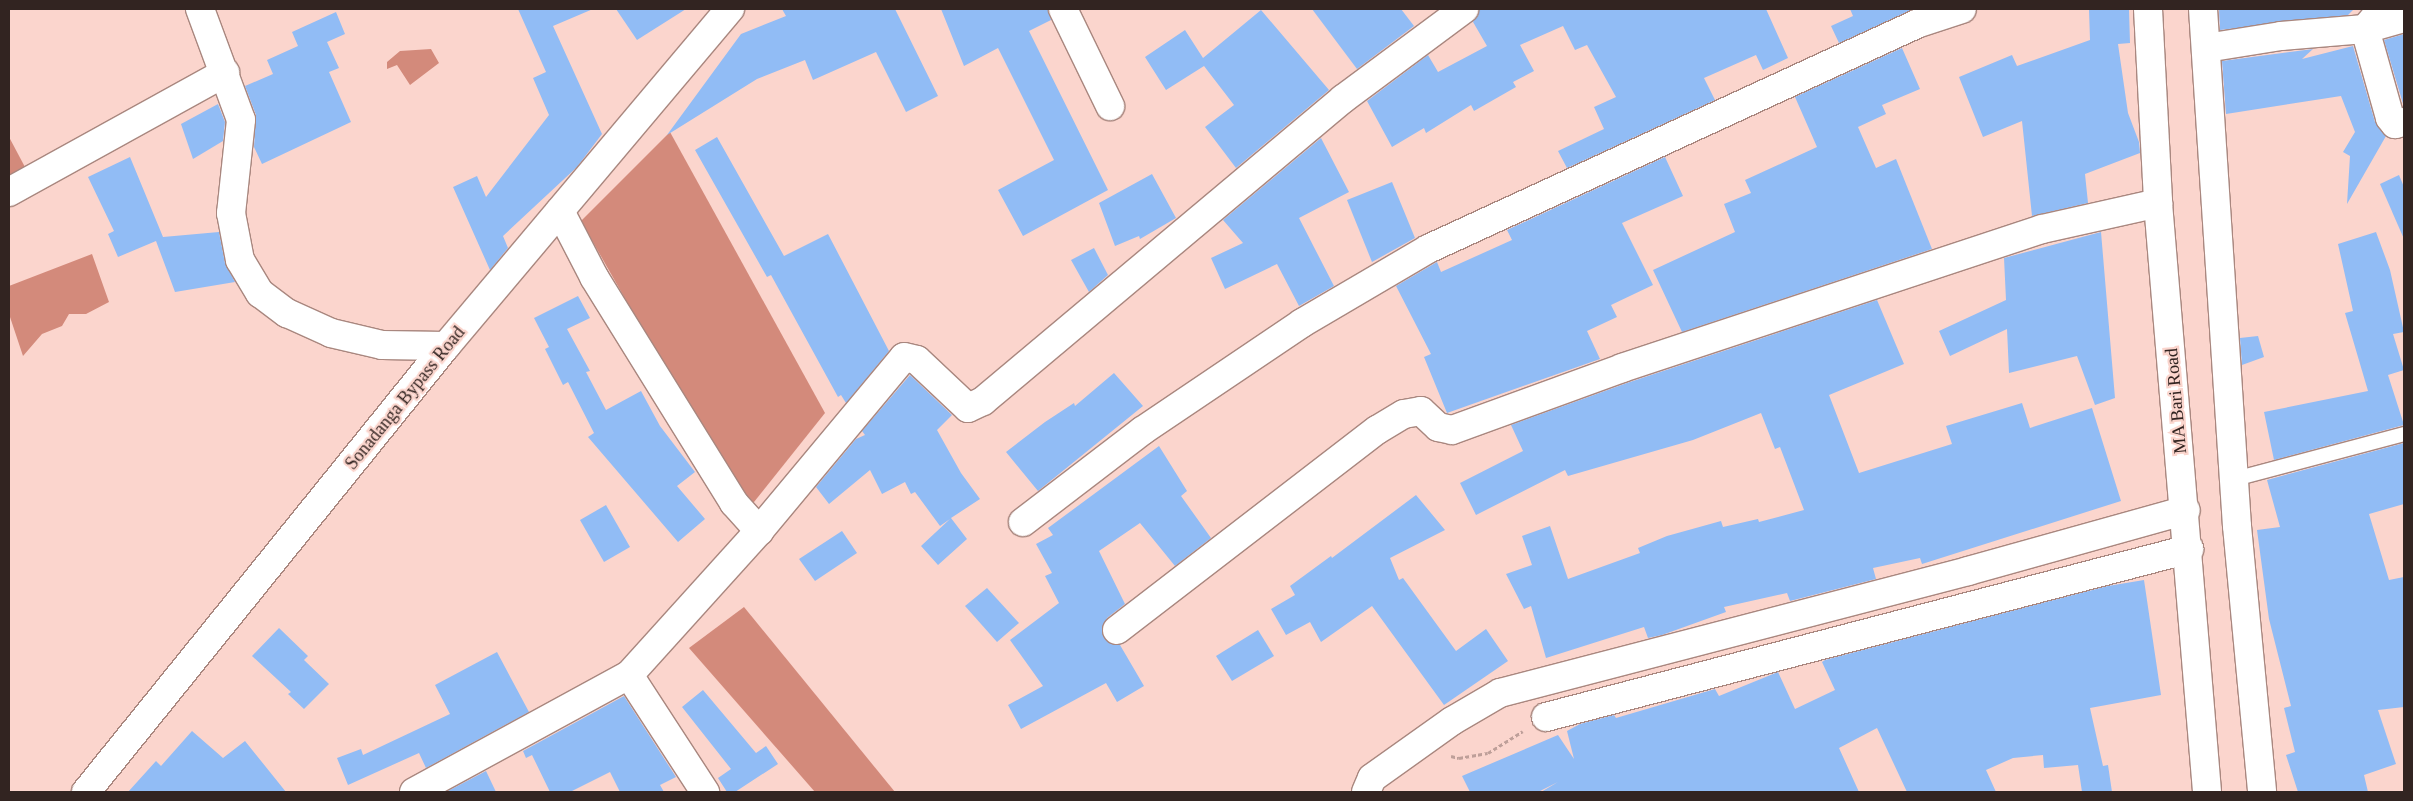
<!DOCTYPE html>
<style>
body{margin:0}
#map{position:relative;width:2413px;height:801px;overflow:hidden;background:#fbd5cd;font-family:Georgia,serif}
div>[style]{position:absolute}
.water>*{inset:0;background:#d38a7b}
.building>*{inset:0;background:#91bcf5}
.path>*{height:3px;margin-top:-1.5px;transform-origin:0;background:repeating-linear-gradient(90deg,#be9f99 0 4px,transparent 0 6.5px)}
.roads{filter:drop-shadow(1px 0 #a9877f) drop-shadow(-1px 0 #a9877f) drop-shadow(0 1px #a9877f) drop-shadow(0 -1px #a9877f)}
.lane>*{height:14px;margin:-7px;padding:0 7px;transform-origin:7px;border-radius:7px;background:#fff}
.street>*{height:28px;margin:-14px;padding:0 14px;transform-origin:14px;border-radius:14px;background:#fff}
.primary>*{height:28px;margin:-14px;padding:0 14px;transform-origin:14px;border-radius:14px;background:#fff}
span{translate:-50% -50%;white-space:nowrap;text-align:center;line-height:1.15;-webkit-text-stroke:4.5px #fbd5cd;paint-order:stroke}
.street-label{font-size:18px;color:#322421}
.frame{position:absolute;inset:0;border:10px solid #322421;pointer-events:none}
</style>
<div id="map">
<div class="water">
<i style="clip-path:polygon(431px 49px,439px 63px,410px 85px,397px 65px,387px 69px,387px 62px,400px 51px)"></i>
<i style="clip-path:polygon(670px 132px,825px 413px,746px 512px,581px 221px)"></i>
<i style="clip-path:polygon(9px 137px,26px 169px,9px 178px)"></i>
<i style="clip-path:polygon(92px 254px,109px 302px,86px 314px,69px 314px,62px 326px,42px 334px,23px 356px,9px 314px,9px 286px)"></i>
<i style="clip-path:polygon(744px 607px,895px 792px,815px 792px,689px 648px)"></i>
</div>
<div class="building">
<i style="clip-path:polygon(518px 9px,593px 9px,553px 26px,602px 134px,577px 167px,503px 236px,508px 248px,490px 270px,453px 187px,477px 176px,486px 197px,549px 115px,533px 78px,546px 72px)"></i>
<i style="clip-path:polygon(616px 9px,686px 9px,637px 40px)"></i>
<i style="clip-path:polygon(782px 9px,895px 9px,938px 96px,906px 112px,876px 52px,813px 80px,805px 60px,757px 79px,667px 135px,741px 34px,786px 16px)"></i>
<i style="clip-path:polygon(941px 9px,1048px 9px,1051px 20px,1029px 31px,1108px 190px,1023px 236px,998px 190px,1054px 160px,998px 48px,964px 66px)"></i>
<i style="clip-path:polygon(1312px 9px,1401px 9px,1414px 26px,1357px 69px)"></i>
<i style="clip-path:polygon(1479px 9px,1766px 9px,1788px 58px,1763px 70px,1756px 55px,1704px 78px,1715px 100px,1567px 168px,1558px 151px,1604px 129px,1594px 107px,1616px 97px,1587px 45px,1575px 50px,1563px 26px,1520px 45px,1534px 71px,1513px 82px,1516px 87px,1474px 111px,1471px 105px,1426px 133px,1424px 128px,1392px 147px,1367px 101px,1428px 55px,1438px 72px,1487px 46px,1473px 22px)"></i>
<i style="clip-path:polygon(1850px 9px,1913px 9px,1839px 43px,1831px 26px,1853px 16px)"></i>
<i style="clip-path:polygon(2089px 9px,2129px 9px,2130px 43px,2118px 44px,2128px 113px,2139px 142px,2140px 153px,2085px 174px,2088px 203px,2032px 216px,2022px 121px,1983px 137px,1959px 77px,2012px 55px,2017px 66px,2090px 40px)"></i>
<i style="clip-path:polygon(2219px 9px,2354px 9px,2348px 15px,2220px 30px)"></i>
<i style="clip-path:polygon(1261px 10px,1329px 90px,1236px 168px,1205px 127px,1234px 105px,1204px 66px,1166px 90px,1145px 57px,1185px 30px,1203px 58px)"></i>
<i style="clip-path:polygon(336px 12px,345px 34px,327px 42px,339px 68px,329px 72px,351px 122px,262px 164px,254px 147px,256px 115px,245px 86px,273px 74px,267px 60px,298px 46px,292px 32px)"></i>
<i style="clip-path:polygon(2404px 34px,2404px 107px,2384px 40px)"></i>
<i style="clip-path:polygon(2353px 46px,2375px 122px,2386px 136px,2347px 204px,2350px 156px,2343px 152px,2355px 132px,2341px 96px,2226px 114px,2222px 61px,2313px 49px,2302px 59px)"></i>
<i style="clip-path:polygon(1902px 48px,1920px 89px,1882px 105px,1886px 114px,1858px 127px,1876px 168px,1896px 159px,1932px 249px,1682px 332px,1653px 270px,1735px 232px,1724px 204px,1751px 193px,1745px 180px,1817px 147px,1795px 97px)"></i>
<i style="clip-path:polygon(218px 104px,225px 122px,223px 141px,193px 159px,181px 124px)"></i>
<i style="clip-path:polygon(717px 137px,784px 256px,828px 234px,889px 351px,846px 403px,841px 395px,838px 397px,771px 275px,767px 277px,695px 150px)"></i>
<i style="clip-path:polygon(1321px 138px,1349px 192px,1299px 218px,1334px 286px,1299px 306px,1277px 264px,1225px 289px,1211px 258px,1243px 243px,1223px 220px)"></i>
<i style="clip-path:polygon(130px 157px,163px 237px,219px 232px,225px 263px,235px 282px,175px 292px,156px 241px,118px 257px,108px 234px,114px 231px,88px 177px)"></i>
<i style="clip-path:polygon(1665px 157px,1683px 196px,1622px 223px,1653px 285px,1611px 305px,1617px 317px,1587px 331px,1600px 359px,1447px 413px,1424px 357px,1431px 354px,1396px 286px,1437px 262px,1441px 272px,1512px 240px,1507px 230px)"></i>
<i style="clip-path:polygon(1152px 174px,1176px 218px,1140px 239px,1139px 236px,1115px 246px,1099px 203px)"></i>
<i style="clip-path:polygon(2399px 175px,2404px 187px,2404px 239px,2380px 184px)"></i>
<i style="clip-path:polygon(1392px 182px,1415px 238px,1372px 262px,1347px 200px)"></i>
<i style="clip-path:polygon(2101px 232px,2115px 398px,2095px 405px,2077px 356px,2009px 373px,2007px 329px,1950px 356px,1939px 331px,2006px 300px,2004px 258px)"></i>
<i style="clip-path:polygon(2376px 232px,2390px 270px,2404px 332px,2393px 334px,2404px 370px,2388px 375px,2404px 425px,2274px 460px,2264px 412px,2368px 391px,2345px 313px,2353px 311px,2338px 244px)"></i>
<i style="clip-path:polygon(1094px 248px,1108px 275px,1089px 292px,1071px 260px)"></i>
<i style="clip-path:polygon(578px 296px,590px 318px,567px 329px,590px 371px,586px 372px,606px 410px,641px 391px,660px 426px,695px 472px,677px 486px,705px 519px,678px 542px,588px 437px,594px 433px,568px 382px,563px 385px,545px 349px,549px 347px,534px 318px)"></i>
<i style="clip-path:polygon(1877px 300px,1904px 364px,1829px 395px,1859px 473px,1952px 444px,1946px 426px,2022px 403px,2030px 428px,2092px 408px,2121px 501px,1922px 564px,1920px 558px,1873px 568px,1876px 579px,1790px 601px,1787px 593px,1724px 607px,1726px 612px,1662px 635px,1648px 638px,1644px 627px,1546px 658px,1531px 606px,1524px 609px,1506px 574px,1532px 565px,1522px 536px,1550px 526px,1568px 579px,1640px 553px,1638px 548px,1667px 536px,1721px 521px,1723px 527px,1758px 519px,1759px 522px,1804px 510px,1780px 447px,1775px 449px,1761px 413px,1693px 440px,1568px 476px,1565px 470px,1476px 515px,1460px 483px,1523px 451px,1511px 425px,1627px 383px)"></i>
<i style="clip-path:polygon(2258px 336px,2264px 357px,2242px 365px,2240px 338px)"></i>
<i style="clip-path:polygon(1114px 373px,1143px 406px,1038px 491px,1006px 452px,1045px 422px,1074px 403px,1075px 406px)"></i>
<i style="clip-path:polygon(910px 375px,952px 415px,937px 430px,961px 473px,980px 499px,951px 518px,967px 539px,938px 565px,921px 546px,950px 519px,940px 526px,915px 492px,911px 494px,905px 482px,882px 494px,870px 470px,829px 504px,816px 487px,856px 439px,865px 435px,862px 431px)"></i>
<i style="clip-path:polygon(2404px 443px,2404px 504px,2369px 514px,2389px 580px,2404px 577px,2404px 707px,2378px 710px,2396px 764px,2364px 775px,2368px 792px,2298px 792px,2286px 755px,2295px 752px,2284px 708px,2291px 706px,2269px 619px,2257px 530px,2280px 527px,2267px 480px)"></i>
<i style="clip-path:polygon(1159px 446px,1187px 491px,1181px 496px,1211px 538px,1175px 566px,1140px 523px,1099px 551px,1125px 604px,1107px 618px,1102px 633px,1111px 644px,1120px 645px,1144px 686px,1117px 702px,1106px 683px,1021px 729px,1008px 705px,1043px 686px,1010px 640px,1059px 603px,1045px 576px,1052px 573px,1036px 544px,1053px 535px,1048px 528px)"></i>
<i style="clip-path:polygon(1416px 495px,1445px 530px,1390px 558px,1399px 580px,1403px 578px,1456px 651px,1486px 629px,1508px 661px,1444px 705px,1372px 606px,1321px 642px,1310px 622px,1286px 635px,1271px 609px,1295px 595px,1290px 586px,1331px 556px,1332px 558px)"></i>
<i style="clip-path:polygon(606px 505px,630px 547px,604px 562px,580px 520px)"></i>
<i style="clip-path:polygon(842px 531px,857px 553px,815px 581px,799px 559px)"></i>
<i style="clip-path:polygon(2144px 580px,2161px 695px,2090px 708px,2103px 766px,2108px 765px,2112px 792px,2082px 792px,2078px 765px,2044px 768px,2043px 755px,2013px 758px,1986px 770px,1996px 792px,1907px 792px,1877px 728px,1839px 748px,1859px 792px,1541px 792px,1558px 782px,1538px 792px,1470px 792px,1462px 776px,1558px 735px,1574px 759px,1567px 731px,1580px 724px,1614px 715px,1616px 718px,1715px 689px,1719px 696px,1778px 672px,1795px 709px,1835px 690px,1822px 662px,1825px 660px,2108px 586px)"></i>
<i style="clip-path:polygon(987px 588px,1019px 623px,997px 642px,965px 606px)"></i>
<i style="clip-path:polygon(279px 628px,308px 656px,304px 660px,329px 684px,304px 709px,288px 694px,291px 692px,252px 656px)"></i>
<i style="clip-path:polygon(1258px 630px,1274px 656px,1232px 681px,1216px 656px)"></i>
<i style="clip-path:polygon(497px 652px,529px 712px,426px 768px,419px 753px,348px 785px,337px 758px,361px 749px,363px 755px,450px 714px,435px 685px)"></i>
<i style="clip-path:polygon(703px 690px,756px 753px,766px 746px,778px 764px,735px 792px,727px 792px,718px 778px,731px 769px,682px 707px)"></i>
<i style="clip-path:polygon(624px 696px,676px 777px,660px 785px,664px 792px,620px 792px,610px 772px,570px 792px,550px 792px,532px 755px,526px 758px,523px 751px)"></i>
<i style="clip-path:polygon(192px 731px,223px 758px,245px 741px,286px 792px,128px 792px,156px 761px,161px 766px)"></i>
<i style="clip-path:polygon(486px 771px,496px 792px,446px 792px)"></i>
</div>
<div class="path">
<i style="left:1451px;top:756px;width:8px;rotate:14deg"></i>
<i style="left:1459px;top:758px;width:29px;rotate:-10deg"></i>
<i style="left:1488px;top:753px;width:41px;rotate:-32.2deg"></i>
</div>
<div class="roads">
<div class="lane">
<i style="left:2235px;top:479px;width:175px;rotate:-14.9deg"></i>
</div>
<div class="street">
<i style="left:200px;top:9px;width:118px;rotate:69.7deg"></i>
<i style="left:241px;top:120px;width:94px;rotate:96.1deg"></i>
<i style="left:231px;top:213px;width:48px;rotate:79.2deg"></i>
<i style="left:240px;top:260px;width:39px;rotate:59deg"></i>
<i style="left:260px;top:293px;width:34px;rotate:37deg"></i>
<i style="left:287px;top:313px;width:48px;rotate:24.4deg"></i>
<i style="left:331px;top:333px;width:52px;rotate:13.2deg"></i>
<i style="left:382px;top:345px;width:64px;rotate:0.9deg"></i>
<i style="left:1063px;top:9px;width:108px;rotate:64.1deg"></i>
<i style="left:2376px;top:16px;width:17px;rotate:130deg"></i>
<i style="left:2365px;top:29px;width:92px;rotate:74.3deg"></i>
<i style="left:2390px;top:118px;width:8px;rotate:50deg"></i>
<i style="left:2395px;top:124px;width:9px;rotate:-13deg"></i>
<i style="left:2206px;top:48px;width:76px;rotate:-9.1deg"></i>
<i style="left:2281px;top:36px;width:84px;rotate:-4.8deg"></i>
<i style="left:2365px;top:29px;width:41px;rotate:-15.8deg"></i>
<i style="left:9px;top:192px;width:247px;rotate:-28.9deg"></i>
<i style="left:560px;top:211px;width:74px;rotate:62.7deg"></i>
<i style="left:594px;top:277px;width:266px;rotate:58.2deg"></i>
<i style="left:734px;top:503px;width:38px;rotate:48deg"></i>
<i style="left:1023px;top:522px;width:150px;rotate:-37.4deg"></i>
<i style="left:1142px;top:431px;width:193px;rotate:-34deg"></i>
<i style="left:1302px;top:323px;width:146px;rotate:-30.4deg"></i>
<i style="left:1428px;top:249px;width:541px;rotate:-24.72deg"></i>
<i style="left:1919px;top:23px;width:45px;rotate:-18deg"></i>
<i style="left:1117px;top:630px;width:328px;rotate:-37.6deg"></i>
<i style="left:1377px;top:430px;width:31px;rotate:-31deg"></i>
<i style="left:1404px;top:414px;width:17px;rotate:-10deg"></i>
<i style="left:1421px;top:411px;width:23px;rotate:43deg"></i>
<i style="left:1438px;top:427px;width:14px;rotate:12deg"></i>
<i style="left:1452px;top:430px;width:181px;rotate:-20deg"></i>
<i style="left:1622px;top:368px;width:442px;rotate:-18.3deg"></i>
<i style="left:2042px;top:229px;width:119px;rotate:-12.6deg"></i>
<i style="left:629px;top:675px;width:140px;rotate:57deg"></i>
<i style="left:1546px;top:717px;width:665px;rotate:-14.64deg"></i>
<i style="left:414px;top:792px;width:245px;rotate:-28.6deg"></i>
<i style="left:629px;top:675px;width:194px;rotate:-47.9deg"></i>
<i style="left:759px;top:531px;width:226px;rotate:-50.2deg"></i>
<i style="left:904px;top:357px;width:13px;rotate:13deg"></i>
<i style="left:917px;top:360px;width:70px;rotate:43.3deg"></i>
<i style="left:968px;top:408px;width:17px;rotate:-25deg"></i>
<i style="left:983px;top:401px;width:470px;rotate:-40deg"></i>
<i style="left:1343px;top:99px;width:151px;rotate:-36.6deg"></i>
<i style="left:1366px;top:792px;width:15px;rotate:-67deg"></i>
<i style="left:1372px;top:778px;width:98px;rotate:-35.5deg"></i>
<i style="left:1452px;top:721px;width:56px;rotate:-30.3deg"></i>
<i style="left:1500px;top:693px;width:484px;rotate:-14.6deg"></i>
<i style="left:1968px;top:571px;width:226px;rotate:-15.6deg"></i>
</div>
<div class="primary">
<i style="left:2148px;top:9px;width:194px;rotate:87deg"></i>
<i style="left:2158px;top:203px;width:591px;rotate:85.24deg"></i>
<i style="left:2203px;top:9px;width:518px;rotate:86.24deg"></i>
<i style="left:2237px;top:526px;width:267px;rotate:84.6deg"></i>
<i style="left:86px;top:792px;width:573px;rotate:-51.09deg"></i>
<i style="left:446px;top:346px;width:441px;rotate:-49.9deg"></i>
</div>
</div>
<div class="street-label">
<span style="left:405px;top:398px;rotate:-51deg">Sonadanga Bypass Road</span>
<span style="left:2176px;top:401px;rotate:-95deg">MA Bari Road</span>
</div>
<div class="frame"></div>
</div>
